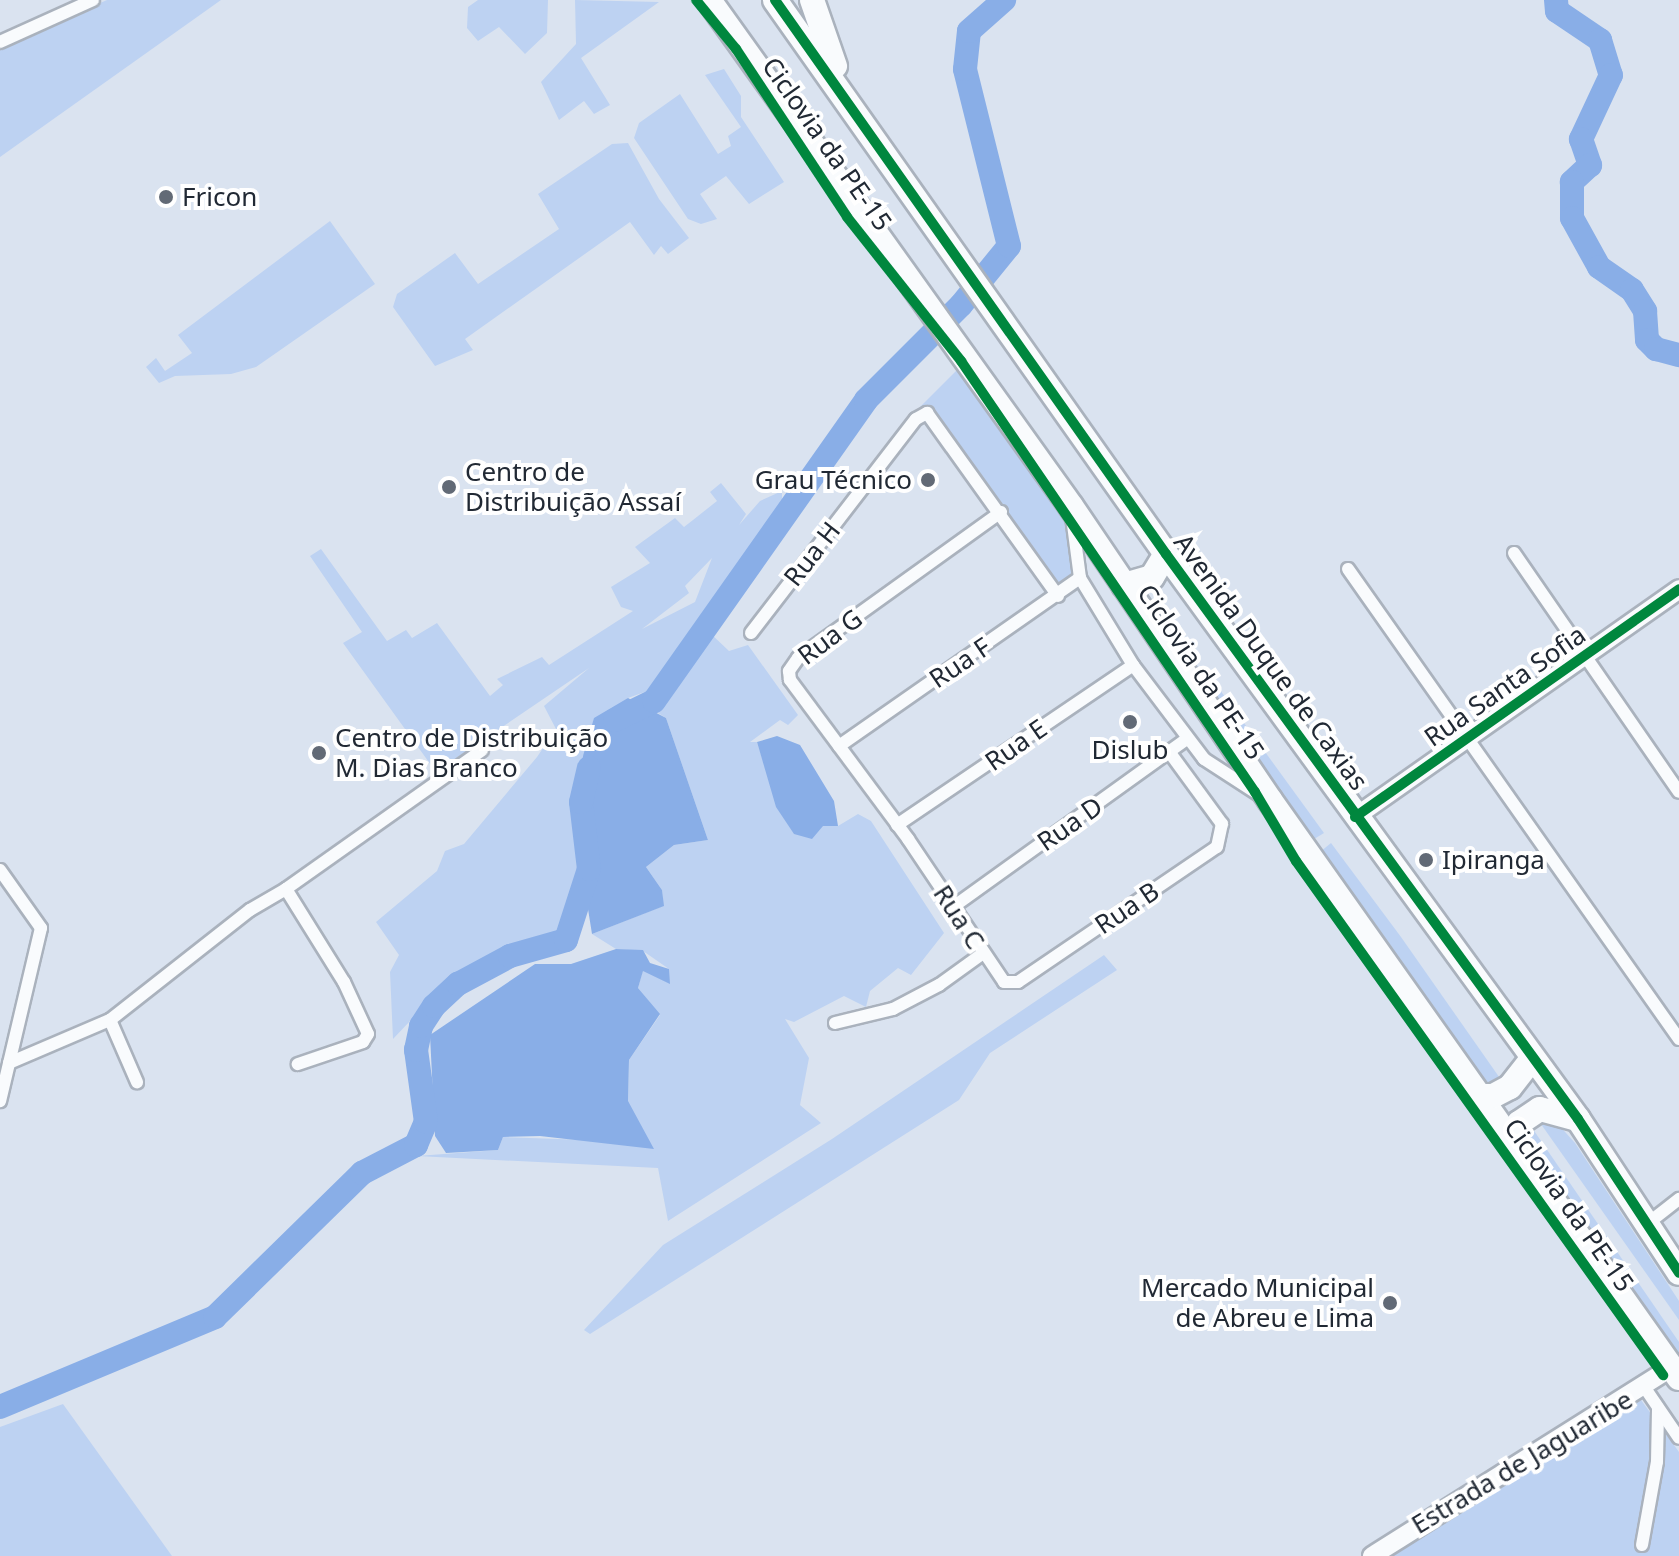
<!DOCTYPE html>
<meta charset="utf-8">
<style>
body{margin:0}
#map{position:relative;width:1679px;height:1556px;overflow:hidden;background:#dae3f0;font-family:"Noto Sans",sans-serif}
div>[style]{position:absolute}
.green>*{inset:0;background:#bdd2f2}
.water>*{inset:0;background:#89aee7}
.river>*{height:24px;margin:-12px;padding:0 12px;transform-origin:12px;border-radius:12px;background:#89aee7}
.roads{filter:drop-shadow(2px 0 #aab2bd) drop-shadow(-2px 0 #aab2bd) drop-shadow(0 2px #aab2bd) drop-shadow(0 -2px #aab2bd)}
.street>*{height:12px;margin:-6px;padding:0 6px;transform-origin:6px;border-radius:6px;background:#f9fbfd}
.secondary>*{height:18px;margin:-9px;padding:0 9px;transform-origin:9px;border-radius:9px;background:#f9fbfd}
.highway>*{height:24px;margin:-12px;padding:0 12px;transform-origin:12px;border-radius:12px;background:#f9fbfd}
.cycleway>*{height:10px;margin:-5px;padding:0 5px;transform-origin:5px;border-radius:5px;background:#00873e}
.dots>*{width:22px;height:22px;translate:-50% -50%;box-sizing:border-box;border:4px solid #fff;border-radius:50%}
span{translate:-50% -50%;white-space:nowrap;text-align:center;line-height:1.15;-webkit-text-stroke:8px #fff;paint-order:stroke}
.street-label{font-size:26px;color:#212934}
.poi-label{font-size:26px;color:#212934}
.left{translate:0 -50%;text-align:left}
.right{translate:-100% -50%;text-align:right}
</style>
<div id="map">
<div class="green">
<i style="clip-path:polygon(107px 0,221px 0,0 157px,0 47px)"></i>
<i style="clip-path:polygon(478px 0,548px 0,547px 33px,525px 54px,499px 27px,478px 41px,467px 28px,468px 7px)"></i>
<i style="clip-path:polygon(575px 0,659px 2px,581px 58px,610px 105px,594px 114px,584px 101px,559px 120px,541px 82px,576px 44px)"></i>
<i style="clip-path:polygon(724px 69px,741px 96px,741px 117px,784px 182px,749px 204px,726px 176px,700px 194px,717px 219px,701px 224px,688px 219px,634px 138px,639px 123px,680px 94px,718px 154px,731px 146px,728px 136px,741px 127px,705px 75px)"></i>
<i style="clip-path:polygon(628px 143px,659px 199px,689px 238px,668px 254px,661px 246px,654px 255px,630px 222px,465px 339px,473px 350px,435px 366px,393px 307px,397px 294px,455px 253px,478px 284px,559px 229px,538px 194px,612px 144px)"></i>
<i style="clip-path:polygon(330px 221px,375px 284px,256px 367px,231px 374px,175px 376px,159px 383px,146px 367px,156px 358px,165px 371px,192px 353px,178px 335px)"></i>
<i style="clip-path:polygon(961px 366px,1064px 513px,1079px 579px,1051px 599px,918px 409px)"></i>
<i style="clip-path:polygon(evenodd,721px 483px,746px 514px,739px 525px,760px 501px,782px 491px,782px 508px,653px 689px,628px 698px,583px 756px,583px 878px,569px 930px,490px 954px,446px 983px,393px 1039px,390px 972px,399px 955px,376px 922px,437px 871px,445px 851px,464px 844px,537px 757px,556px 729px,544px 706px,589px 668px,436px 772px,343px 643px,362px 632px,310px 556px,321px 549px,387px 641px,406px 630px,412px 638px,437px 623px,490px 696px,503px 685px,497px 679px,542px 657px,549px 665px,633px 611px,621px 607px,611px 587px,650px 563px,635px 547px,675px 518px,684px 527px,693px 520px,717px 501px,710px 492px,721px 483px,712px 558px,695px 602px,642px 629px,689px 593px,685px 586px,712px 558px)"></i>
<i style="clip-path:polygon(710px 633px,729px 651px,748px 645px,798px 715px,788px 725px,780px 720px,750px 742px,757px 742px,763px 761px,823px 826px,838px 826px,858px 814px,871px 821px,944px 933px,911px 975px,898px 968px,870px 991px,866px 1007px,844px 996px,794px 1022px,785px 1019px,809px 1058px,800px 1105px,821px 1123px,668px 1221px,658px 1168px,417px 1156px,498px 1150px,503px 1137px,587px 1140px,628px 1101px,629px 1060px,660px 1015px,638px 988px,643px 970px,669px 983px,669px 969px,643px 951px,616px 949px,592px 934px,663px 906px,662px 890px,646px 867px,674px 845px,708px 840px,666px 718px,645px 705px,654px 701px)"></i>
<i style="clip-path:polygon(1164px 635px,1212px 679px,1324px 833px,1306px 844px)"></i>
<i style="clip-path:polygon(1331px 843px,1401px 937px,1504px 1084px,1483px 1088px,1314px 857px)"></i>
<i style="clip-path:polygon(1104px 955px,1117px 970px,990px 1053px,959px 1100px,590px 1334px,584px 1330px,663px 1245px,832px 1139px)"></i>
<i style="clip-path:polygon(1536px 1117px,1557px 1123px,1575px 1143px,1679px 1301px,1679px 1320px)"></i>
<i style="clip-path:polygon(1528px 1122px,1679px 1342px,1679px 1369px,1518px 1141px)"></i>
<i style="clip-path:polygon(1641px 1400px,1679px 1452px,1679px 1556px,1366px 1556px)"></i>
<i style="clip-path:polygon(63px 1404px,172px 1556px,0 1556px,0 1427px)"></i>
</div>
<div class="water">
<i style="clip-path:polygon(628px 698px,666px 718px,708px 840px,674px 845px,646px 867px,662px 890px,664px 906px,592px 934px,580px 859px,583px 756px,594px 718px)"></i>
<i style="clip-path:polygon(777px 736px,800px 745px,834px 801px,838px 826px,823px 826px,812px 839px,794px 834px,776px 807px,757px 742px)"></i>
<i style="clip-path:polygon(616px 949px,643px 950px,650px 963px,669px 969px,670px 984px,643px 971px,638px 988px,660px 1014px,629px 1060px,628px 1101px,654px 1149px,540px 1136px,503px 1137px,498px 1150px,446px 1153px,435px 1136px,430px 1035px,535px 964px,571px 964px)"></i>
</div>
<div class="river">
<i style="left:1556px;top:0;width:11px;rotate:85deg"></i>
<i style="left:1557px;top:11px;width:52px;rotate:34deg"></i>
<i style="left:1600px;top:40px;width:37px;rotate:73deg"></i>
<i style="left:1611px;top:75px;width:71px;rotate:115.1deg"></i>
<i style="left:1581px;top:139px;width:28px;rotate:71deg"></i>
<i style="left:1590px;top:165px;width:25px;rotate:137deg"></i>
<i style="left:1572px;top:182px;width:36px;rotate:90deg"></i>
<i style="left:1572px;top:218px;width:56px;rotate:61.1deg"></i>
<i style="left:1599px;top:267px;width:40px;rotate:34.9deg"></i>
<i style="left:1632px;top:290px;width:25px;rotate:58deg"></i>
<i style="left:1645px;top:311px;width:29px;rotate:86deg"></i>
<i style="left:1647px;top:340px;width:13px;rotate:45deg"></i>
<i style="left:1656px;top:349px;width:24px;rotate:15deg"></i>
<i style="left:615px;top:720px;width:43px;rotate:-26deg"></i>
<i style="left:654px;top:701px;width:368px;rotate:-54.8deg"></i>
<i style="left:866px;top:400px;width:134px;rotate:-45deg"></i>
<i style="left:961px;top:305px;width:76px;rotate:-50.9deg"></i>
<i style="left:1009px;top:246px;width:182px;rotate:-104deg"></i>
<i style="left:965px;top:69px;width:38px;rotate:-84deg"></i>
<i style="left:969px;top:31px;width:47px;rotate:-41.5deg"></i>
<i style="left:0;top:1407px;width:233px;rotate:-22.7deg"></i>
<i style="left:215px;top:1317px;width:206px;rotate:-44.4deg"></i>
<i style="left:362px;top:1173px;width:61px;rotate:-27.4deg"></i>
<i style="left:416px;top:1145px;width:25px;rotate:-67deg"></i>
<i style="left:426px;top:1122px;width:73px;rotate:-97.9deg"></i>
<i style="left:416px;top:1050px;width:25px;rotate:-78deg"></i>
<i style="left:421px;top:1026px;width:24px;rotate:-57deg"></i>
<i style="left:434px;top:1006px;width:33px;rotate:-43deg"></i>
<i style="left:458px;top:984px;width:59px;rotate:-28.3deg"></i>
<i style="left:510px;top:956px;width:58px;rotate:-15.9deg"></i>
<i style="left:566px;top:940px;width:75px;rotate:-72.1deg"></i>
<i style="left:589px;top:869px;width:67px;rotate:-96.8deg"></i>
<i style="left:581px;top:802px;width:35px;rotate:-77deg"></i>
</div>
<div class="roads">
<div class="street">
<i style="left:0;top:42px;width:102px;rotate:-24.3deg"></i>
<i style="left:1001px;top:512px;width:250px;rotate:144.3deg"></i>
<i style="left:798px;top:658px;width:16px;rotate:125deg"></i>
<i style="left:789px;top:671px;width:9px;rotate:84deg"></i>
<i style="left:790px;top:680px;width:198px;rotate:53.4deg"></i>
<i style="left:908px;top:839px;width:172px;rotate:56.1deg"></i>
<i style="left:1004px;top:982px;width:14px"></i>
<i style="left:1018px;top:982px;width:240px;rotate:-34.2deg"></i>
<i style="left:1217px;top:847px;width:24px;rotate:-78deg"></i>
<i style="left:1222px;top:824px;width:88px;rotate:-126.2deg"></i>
<i style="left:1072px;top:517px;width:62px;rotate:82.5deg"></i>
<i style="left:1080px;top:578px;width:102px;rotate:58.7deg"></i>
<i style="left:1133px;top:665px;width:118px;rotate:52.9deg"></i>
<i style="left:1204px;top:759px;width:68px;rotate:33deg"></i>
<i style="left:1514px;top:553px;width:290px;rotate:55.4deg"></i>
<i style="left:1348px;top:569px;width:575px;rotate:54.84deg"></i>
<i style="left:751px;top:633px;width:270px;rotate:-52.4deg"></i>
<i style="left:916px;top:419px;width:13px;rotate:-29deg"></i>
<i style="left:927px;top:413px;width:225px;rotate:54.4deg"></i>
<i style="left:839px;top:746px;width:294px;rotate:-34.9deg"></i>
<i style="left:897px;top:825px;width:285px;rotate:-34.1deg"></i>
<i style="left:0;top:870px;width:71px;rotate:54.7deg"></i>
<i style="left:41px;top:928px;width:178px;rotate:103.3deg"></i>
<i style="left:286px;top:889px;width:240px;rotate:-35.3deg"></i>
<i style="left:953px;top:907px;width:288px;rotate:-35.7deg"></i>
<i style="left:110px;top:1020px;width:68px;rotate:66.5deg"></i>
<i style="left:835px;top:1023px;width:60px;rotate:-13.6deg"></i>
<i style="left:893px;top:1009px;width:52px;rotate:-27.6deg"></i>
<i style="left:939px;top:985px;width:53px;rotate:-35.8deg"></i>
<i style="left:9px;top:1063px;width:110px;rotate:-23.1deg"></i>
<i style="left:110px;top:1020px;width:178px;rotate:-38.2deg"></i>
<i style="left:250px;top:910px;width:42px;rotate:-30.3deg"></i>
<i style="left:286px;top:889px;width:110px;rotate:58.1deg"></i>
<i style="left:344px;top:982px;width:57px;rotate:65.2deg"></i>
<i style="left:368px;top:1034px;width:9px;rotate:122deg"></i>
<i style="left:363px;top:1042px;width:69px;rotate:161.3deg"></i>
<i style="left:1647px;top:1224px;width:41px;rotate:-38deg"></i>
<i style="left:1645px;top:1388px;width:60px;rotate:55.8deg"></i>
<i style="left:1642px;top:1545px;width:84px;rotate:-79.8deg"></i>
<i style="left:1657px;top:1462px;width:54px;rotate:-88.9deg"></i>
</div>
<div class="secondary">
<i style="left:1355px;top:817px;width:396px;rotate:-35.1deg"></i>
<i style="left:1372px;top:1556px;width:355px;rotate:-32.2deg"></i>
</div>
<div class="highway">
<i style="left:709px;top:0;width:622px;rotate:54.42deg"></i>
<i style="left:1071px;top:506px;width:355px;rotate:55.9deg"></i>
<i style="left:1270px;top:800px;width:708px;rotate:54.72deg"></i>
<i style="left:775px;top:0;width:678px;rotate:54.79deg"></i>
<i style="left:1166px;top:554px;width:699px;rotate:53.9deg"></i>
<i style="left:1578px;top:1119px;width:184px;rotate:56.7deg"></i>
<i style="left:812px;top:0;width:70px;rotate:70.8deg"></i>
<i style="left:1124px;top:585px;width:29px;rotate:-16deg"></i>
<i style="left:1152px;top:577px;width:27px;rotate:-59deg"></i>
<i style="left:1477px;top:1096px;width:16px"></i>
<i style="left:1493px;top:1096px;width:19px;rotate:-28deg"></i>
<i style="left:1510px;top:1087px;width:36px;rotate:-52deg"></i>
<i style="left:1514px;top:1141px;width:19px;rotate:-74deg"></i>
<i style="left:1519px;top:1123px;width:25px;rotate:-34deg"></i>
<i style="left:1540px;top:1109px;width:39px;rotate:15deg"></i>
</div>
</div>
<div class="cycleway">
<i style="left:696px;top:0;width:63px;rotate:50.8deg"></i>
<i style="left:736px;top:49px;width:201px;rotate:56.5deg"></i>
<i style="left:847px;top:217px;width:184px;rotate:51.6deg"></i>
<i style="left:961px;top:361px;width:522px;rotate:55.7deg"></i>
<i style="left:1255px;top:792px;width:80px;rotate:59.3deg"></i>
<i style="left:1296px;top:861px;width:632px;rotate:54.47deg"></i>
<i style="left:775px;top:0;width:678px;rotate:54.79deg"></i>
<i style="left:1166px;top:554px;width:699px;rotate:53.9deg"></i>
<i style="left:1578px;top:1119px;width:184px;rotate:56.7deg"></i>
<i style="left:1355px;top:817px;width:396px;rotate:-35.1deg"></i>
</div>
<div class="dots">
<i style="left:166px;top:197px;background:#626a76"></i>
<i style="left:928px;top:480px;background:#626a76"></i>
<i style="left:449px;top:487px;background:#626a76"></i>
<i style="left:1130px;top:722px;background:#626a76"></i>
<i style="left:319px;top:753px;background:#626a76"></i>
<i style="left:1426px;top:860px;background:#626a76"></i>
<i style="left:1390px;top:1303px;background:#626a76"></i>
</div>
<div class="street-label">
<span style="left:827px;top:144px;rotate:55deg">Ciclovia da PE-15</span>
<span style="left:812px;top:554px;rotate:-52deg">Rua H</span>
<span style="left:830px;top:637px;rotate:-37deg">Rua G</span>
<span style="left:1271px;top:662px;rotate:54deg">Avenida Duque de Caxias</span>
<span style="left:960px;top:663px;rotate:-34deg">Rua F</span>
<span style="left:1201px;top:672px;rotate:56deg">Ciclovia da PE-15</span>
<span style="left:1505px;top:686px;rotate:-35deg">Rua Santa Sofia</span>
<span style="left:1016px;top:745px;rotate:-35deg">Rua E</span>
<span style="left:1070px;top:824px;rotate:-35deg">Rua D</span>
<span style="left:1127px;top:908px;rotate:-34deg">Rua B</span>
<span style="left:959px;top:917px;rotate:57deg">Rua C</span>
<span style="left:1569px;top:1205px;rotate:55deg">Ciclovia da PE-15</span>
<span style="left:1522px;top:1462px;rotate:-31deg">Estrada de Jaguaribe</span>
</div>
<div class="poi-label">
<span class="left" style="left:182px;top:197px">Fricon</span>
<span class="left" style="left:465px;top:487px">Centro de<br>Distribuição Assaí</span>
<span class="right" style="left:912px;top:480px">Grau Técnico</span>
<span class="left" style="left:335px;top:753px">Centro de Distribuição<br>M. Dias Branco</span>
<span style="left:1130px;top:750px">Dislub</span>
<span class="left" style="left:1442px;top:860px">Ipiranga</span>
<span class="right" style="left:1374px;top:1303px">Mercado Municipal<br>de Abreu e Lima</span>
</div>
</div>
